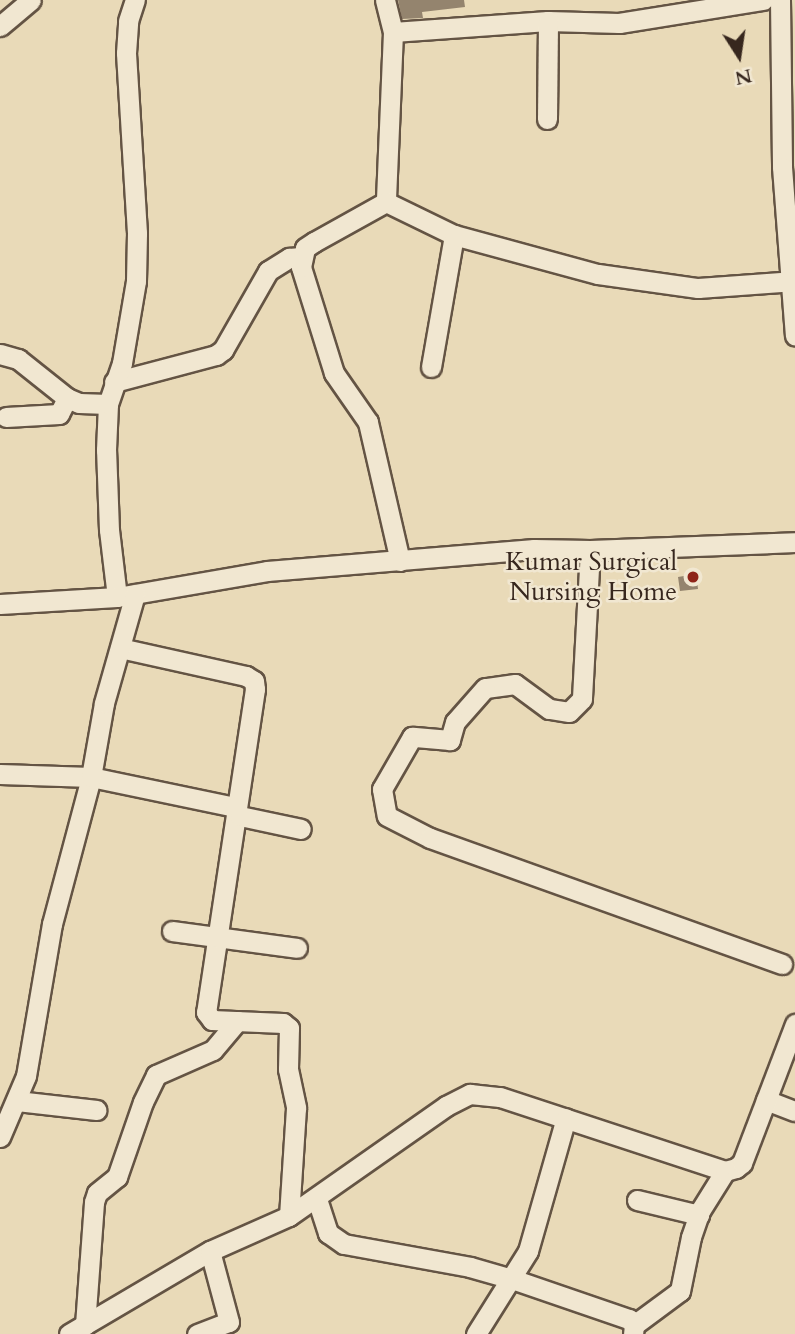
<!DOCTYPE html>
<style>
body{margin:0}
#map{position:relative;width:795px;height:1334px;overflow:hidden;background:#e9dab8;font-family:Cardo,serif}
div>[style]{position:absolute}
.building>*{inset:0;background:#94846e}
.roads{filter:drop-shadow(2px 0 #645444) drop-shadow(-2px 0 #645444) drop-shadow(0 2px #645444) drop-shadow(0 -2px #645444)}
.minor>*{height:19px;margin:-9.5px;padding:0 9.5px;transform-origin:9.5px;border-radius:9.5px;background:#f1e7d1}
.dots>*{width:19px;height:19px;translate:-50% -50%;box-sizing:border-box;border:4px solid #f1e7d1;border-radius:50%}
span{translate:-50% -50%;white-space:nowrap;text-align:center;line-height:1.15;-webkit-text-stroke:5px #f1e7d1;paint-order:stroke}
.poi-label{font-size:26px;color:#37271e}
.right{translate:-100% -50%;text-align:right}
.north{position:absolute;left:704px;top:21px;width:70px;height:70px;-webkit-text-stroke:5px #f1e7d1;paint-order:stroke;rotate:168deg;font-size:19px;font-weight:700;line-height:28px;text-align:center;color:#37271e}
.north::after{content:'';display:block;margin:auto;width:24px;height:32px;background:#37271e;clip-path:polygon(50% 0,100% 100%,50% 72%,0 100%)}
</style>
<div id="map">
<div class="building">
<i style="clip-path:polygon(398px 0,464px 0,465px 7px,422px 12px,423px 18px,402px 19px)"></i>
<i style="clip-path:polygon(696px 574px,698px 589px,680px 591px,678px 577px)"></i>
</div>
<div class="roads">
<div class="minor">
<i style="left:385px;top:0;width:33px;rotate:76deg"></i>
<i style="left:393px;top:32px;width:170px;rotate:92.4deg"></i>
<i style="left:780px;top:0;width:167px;rotate:89.3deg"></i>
<i style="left:782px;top:167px;width:169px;rotate:85.6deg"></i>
<i style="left:0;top:26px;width:40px;rotate:-40deg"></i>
<i style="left:393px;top:32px;width:155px;rotate:-4.1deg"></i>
<i style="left:548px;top:21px;width:71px;rotate:1.6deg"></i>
<i style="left:619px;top:23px;width:146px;rotate:-9.1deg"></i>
<i style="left:547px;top:119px;width:98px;rotate:-89.4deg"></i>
<i style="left:0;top:354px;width:19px;rotate:16deg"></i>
<i style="left:18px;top:359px;width:63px;rotate:38.5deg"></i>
<i style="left:67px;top:398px;width:13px;rotate:23deg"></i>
<i style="left:79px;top:403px;width:29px;rotate:2deg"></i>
<i style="left:431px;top:367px;width:134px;rotate:-80.1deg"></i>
<i style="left:114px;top:382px;width:106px;rotate:-14.8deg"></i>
<i style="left:216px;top:355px;width:9px;rotate:-36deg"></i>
<i style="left:223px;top:350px;width:91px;rotate:-60.3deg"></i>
<i style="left:268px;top:271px;width:25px;rotate:-32deg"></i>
<i style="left:289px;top:258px;width:12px;rotate:-5deg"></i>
<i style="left:6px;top:417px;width:53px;rotate:-3.2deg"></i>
<i style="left:59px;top:414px;width:18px;rotate:-63deg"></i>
<i style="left:590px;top:550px;width:149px;rotate:93.1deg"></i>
<i style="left:582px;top:699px;width:18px;rotate:135deg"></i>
<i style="left:569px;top:712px;width:20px;rotate:-171deg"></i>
<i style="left:549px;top:709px;width:42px;rotate:-143.7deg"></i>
<i style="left:515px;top:684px;width:30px;rotate:172deg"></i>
<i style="left:485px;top:688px;width:45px;rotate:131.4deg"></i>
<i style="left:455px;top:722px;width:19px;rotate:106deg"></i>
<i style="left:450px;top:740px;width:38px;rotate:-175deg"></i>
<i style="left:412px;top:737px;width:60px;rotate:120deg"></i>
<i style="left:382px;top:789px;width:27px;rotate:80deg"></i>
<i style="left:387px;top:816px;width:48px;rotate:27.1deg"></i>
<i style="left:430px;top:838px;width:374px;rotate:19.7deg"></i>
<i style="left:400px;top:561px;width:143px;rotate:-103deg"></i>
<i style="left:368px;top:422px;width:60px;rotate:-124.8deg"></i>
<i style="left:334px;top:373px;width:111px;rotate:-107.3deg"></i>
<i style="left:301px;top:267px;width:19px;rotate:-78deg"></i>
<i style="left:305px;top:248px;width:11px;rotate:-34deg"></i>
<i style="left:314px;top:242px;width:82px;rotate:-29.1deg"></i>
<i style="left:386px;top:202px;width:76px;rotate:25.9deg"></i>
<i style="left:454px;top:235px;width:149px;rotate:15.2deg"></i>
<i style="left:598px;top:274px;width:101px;rotate:8deg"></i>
<i style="left:698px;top:288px;width:97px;rotate:-4.1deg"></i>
<i style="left:117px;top:597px;width:67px;rotate:-96.8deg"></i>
<i style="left:109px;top:530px;width:80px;rotate:-92.1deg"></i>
<i style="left:106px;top:450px;width:46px;rotate:-87.5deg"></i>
<i style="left:108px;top:404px;width:43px;rotate:-71.1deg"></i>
<i style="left:122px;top:363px;width:83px;rotate:-80.3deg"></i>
<i style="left:136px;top:281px;width:48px;rotate:-88.8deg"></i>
<i style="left:137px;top:233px;width:180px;rotate:-93.5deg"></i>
<i style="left:126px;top:53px;width:32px;rotate:-86deg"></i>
<i style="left:128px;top:21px;width:22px;rotate:-72deg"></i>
<i style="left:0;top:604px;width:117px;rotate:-3.4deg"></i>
<i style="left:117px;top:597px;width:152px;rotate:-9.8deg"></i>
<i style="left:267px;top:571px;width:268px;rotate:-4.7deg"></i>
<i style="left:534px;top:549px;width:56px;rotate:1deg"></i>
<i style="left:590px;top:550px;width:205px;rotate:-2.2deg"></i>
<i style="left:120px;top:648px;width:129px;rotate:12.5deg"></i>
<i style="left:246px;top:676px;width:9px;rotate:32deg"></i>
<i style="left:254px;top:681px;width:8px;rotate:83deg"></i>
<i style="left:255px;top:689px;width:327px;rotate:98.6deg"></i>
<i style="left:206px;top:1012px;width:10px;rotate:53deg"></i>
<i style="left:212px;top:1020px;width:71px;rotate:2.4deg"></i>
<i style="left:283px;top:1023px;width:8px;rotate:40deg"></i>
<i style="left:289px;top:1028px;width:41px;rotate:91.4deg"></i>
<i style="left:288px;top:1069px;width:40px;rotate:78deg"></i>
<i style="left:296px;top:1108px;width:108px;rotate:93.7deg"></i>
<i style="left:0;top:774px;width:91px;rotate:1.9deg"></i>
<i style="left:91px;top:777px;width:147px;rotate:11.8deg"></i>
<i style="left:235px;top:807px;width:10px;rotate:61deg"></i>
<i style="left:240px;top:816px;width:62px;rotate:12deg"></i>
<i style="left:172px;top:931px;width:126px;rotate:7.7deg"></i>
<i style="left:766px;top:1100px;width:31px;rotate:21deg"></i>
<i style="left:17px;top:1101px;width:80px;rotate:6.5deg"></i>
<i style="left:0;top:1137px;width:66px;rotate:-66.9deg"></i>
<i style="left:26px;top:1076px;width:154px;rotate:-80.3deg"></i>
<i style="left:52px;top:924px;width:152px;rotate:-75.1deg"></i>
<i style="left:91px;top:777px;width:75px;rotate:-80deg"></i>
<i style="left:104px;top:703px;width:113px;rotate:-74.1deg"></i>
<i style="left:317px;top:1199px;width:36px;rotate:72deg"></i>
<i style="left:328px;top:1233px;width:19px;rotate:35deg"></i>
<i style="left:344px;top:1244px;width:128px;rotate:10.3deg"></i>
<i style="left:470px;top:1267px;width:44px;rotate:15.9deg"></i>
<i style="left:512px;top:1279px;width:124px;rotate:18.9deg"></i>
<i style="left:629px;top:1319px;width:8px;rotate:50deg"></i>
<i style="left:634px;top:1325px;width:9px;rotate:96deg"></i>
<i style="left:637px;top:1200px;width:64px;rotate:13.6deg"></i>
<i style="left:85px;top:1325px;width:123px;rotate:-85.8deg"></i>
<i style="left:94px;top:1202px;width:9px;rotate:-72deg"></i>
<i style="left:97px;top:1193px;width:26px;rotate:-39deg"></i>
<i style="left:117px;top:1177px;width:79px;rotate:-70.9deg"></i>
<i style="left:143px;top:1102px;width:30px;rotate:-64deg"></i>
<i style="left:156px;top:1075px;width:62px;rotate:-23.7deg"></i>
<i style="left:213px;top:1050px;width:38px;rotate:-50deg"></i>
<i style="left:634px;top:1325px;width:57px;rotate:-36.5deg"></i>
<i style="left:680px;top:1291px;width:55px;rotate:-78.5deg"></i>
<i style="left:691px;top:1237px;width:28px;rotate:-71deg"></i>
<i style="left:700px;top:1211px;width:47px;rotate:-58deg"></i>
<i style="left:69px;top:1334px;width:164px;rotate:-30.5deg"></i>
<i style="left:210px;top:1251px;width:86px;rotate:-23.9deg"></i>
<i style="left:289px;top:1216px;width:192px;rotate:-35deg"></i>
<i style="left:446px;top:1106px;width:27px;rotate:-27deg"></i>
<i style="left:470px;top:1094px;width:30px;rotate:6deg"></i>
<i style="left:500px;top:1097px;width:237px;rotate:18.2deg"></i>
<i style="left:725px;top:1171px;width:11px;rotate:-15deg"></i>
<i style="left:736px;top:1168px;width:8px;rotate:-40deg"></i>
<i style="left:742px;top:1163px;width:149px;rotate:-69.1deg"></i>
<i style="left:197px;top:1334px;width:34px;rotate:-21deg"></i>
<i style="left:229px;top:1322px;width:73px;rotate:-105deg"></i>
<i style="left:476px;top:1334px;width:98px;rotate:-57.9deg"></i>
<i style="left:528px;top:1251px;width:138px;rotate:-74.1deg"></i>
</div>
</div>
<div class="dots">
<i style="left:693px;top:577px;background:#8f2418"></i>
</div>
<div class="poi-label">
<span class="right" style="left:677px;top:577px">Kumar Surgical<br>Nursing Home</span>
</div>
<div class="north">N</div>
</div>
